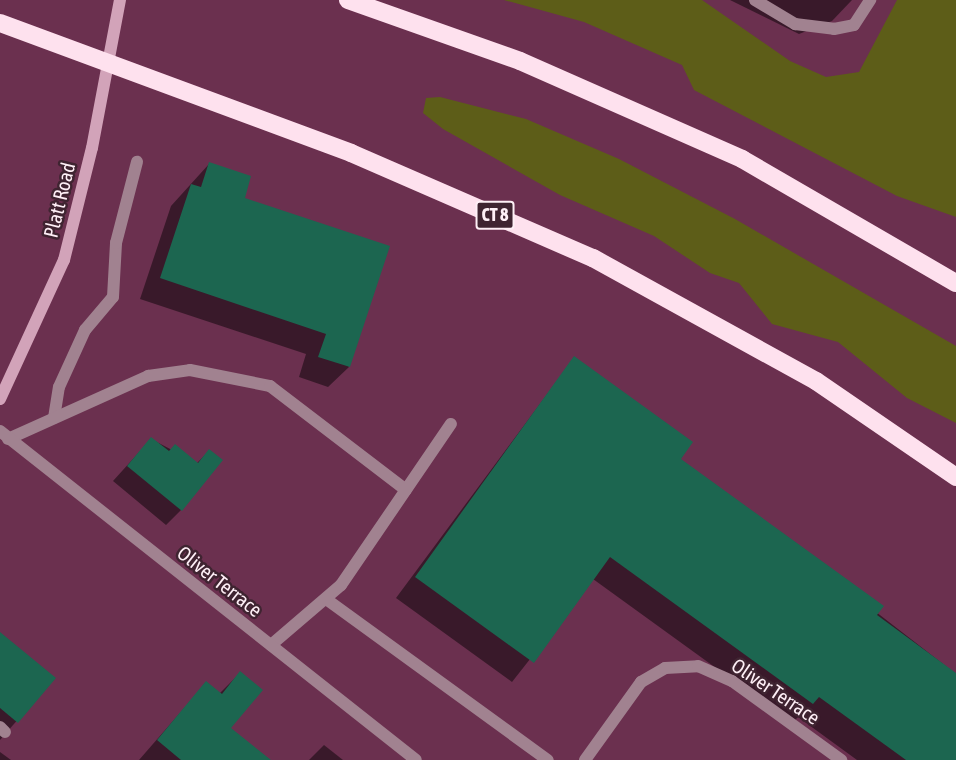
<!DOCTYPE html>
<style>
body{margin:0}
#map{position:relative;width:956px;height:760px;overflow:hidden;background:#6b304f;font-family:"Asap Condensed",sans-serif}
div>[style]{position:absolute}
.green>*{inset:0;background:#5d5d18}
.shadow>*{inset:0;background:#0007}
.building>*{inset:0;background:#1c6650}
.lane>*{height:12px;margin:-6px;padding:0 6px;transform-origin:6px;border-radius:6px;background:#a18290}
.street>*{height:12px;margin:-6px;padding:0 6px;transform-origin:6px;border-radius:6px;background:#a18290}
.secondary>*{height:12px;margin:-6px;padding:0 6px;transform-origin:6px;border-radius:6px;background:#d2a3b9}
.highway>*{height:18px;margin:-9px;padding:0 9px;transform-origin:9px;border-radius:9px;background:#fee1ee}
span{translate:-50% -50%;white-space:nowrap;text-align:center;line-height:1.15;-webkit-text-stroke:5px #3f2431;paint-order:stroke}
.shield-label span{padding:2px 4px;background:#3f2431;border:2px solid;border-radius:4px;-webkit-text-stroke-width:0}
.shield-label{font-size:18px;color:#feeff6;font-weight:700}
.street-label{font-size:20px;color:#feeff6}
</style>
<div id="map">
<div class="green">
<i style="clip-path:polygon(504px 0,702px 0,790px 61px,826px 77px,859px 72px,897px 0,956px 0,956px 217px,897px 196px,694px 90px,682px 65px,584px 22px)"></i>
<i style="clip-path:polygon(440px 97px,526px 119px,619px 159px,735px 219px,956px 346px,956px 423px,907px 398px,838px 342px,772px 324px,739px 283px,710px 273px,654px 236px,560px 195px,443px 129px,423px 113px,426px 98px)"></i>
</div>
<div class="shadow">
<i style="clip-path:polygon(730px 0,852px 0,832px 21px,799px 34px)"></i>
<i style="clip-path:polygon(209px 164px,243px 199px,349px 367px,328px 387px,299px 377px,306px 354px,140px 299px,171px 206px)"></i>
<i style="clip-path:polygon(574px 358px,679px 459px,956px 674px,956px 760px,857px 760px,798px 717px,792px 723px,593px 579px,512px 682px,396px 598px)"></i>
<i style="clip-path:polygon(151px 439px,197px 463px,209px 451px,181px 510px,166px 525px,113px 481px)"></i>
<i style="clip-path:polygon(0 634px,54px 678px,0 740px)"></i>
<i style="clip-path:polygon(240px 673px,229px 728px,268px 760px,139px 760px,206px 683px,219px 694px)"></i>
<i style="clip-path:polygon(324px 745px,343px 760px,309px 760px)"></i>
<i style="clip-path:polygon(0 752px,11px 760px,0 760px)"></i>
</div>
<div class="building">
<i style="clip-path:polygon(209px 162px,251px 176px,245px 198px,390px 246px,350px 367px,318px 357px,326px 334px,160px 278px,191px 184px,201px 187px)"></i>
<i style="clip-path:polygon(574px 356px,693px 442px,681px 459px,884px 606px,877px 615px,956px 673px,956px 760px,906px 760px,819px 697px,813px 704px,610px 557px,534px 663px,415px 577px)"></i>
<i style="clip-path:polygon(151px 437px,169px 451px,175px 444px,198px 463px,209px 449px,223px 460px,182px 511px,127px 466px)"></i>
<i style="clip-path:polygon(0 632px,56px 678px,18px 723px,0 708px)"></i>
<i style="clip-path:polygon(240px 671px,263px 690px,231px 728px,271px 760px,181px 760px,157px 740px,206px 681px,222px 694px)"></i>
</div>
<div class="lane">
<i style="left:755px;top:0;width:47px;rotate:31deg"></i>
<i style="left:795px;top:24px;width:39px;rotate:7deg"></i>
<i style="left:834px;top:29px;width:20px;rotate:-11deg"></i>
<i style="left:854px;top:25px;width:30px;rotate:-57deg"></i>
<i style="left:54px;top:418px;width:31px;rotate:-81deg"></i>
<i style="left:59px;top:387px;width:63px;rotate:-65.5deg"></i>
<i style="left:85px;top:330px;width:43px;rotate:-49.7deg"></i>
<i style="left:113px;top:297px;width:54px;rotate:-86.8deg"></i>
<i style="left:116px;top:243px;width:84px;rotate:-75.5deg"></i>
<i style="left:8px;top:439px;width:154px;rotate:-24.2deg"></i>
<i style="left:148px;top:376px;width:42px;rotate:-8.1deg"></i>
<i style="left:190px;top:370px;width:82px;rotate:11.3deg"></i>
<i style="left:270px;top:386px;width:171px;rotate:37.4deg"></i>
<i style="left:326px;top:599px;width:274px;rotate:36deg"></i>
<i style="left:271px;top:645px;width:92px;rotate:-40.6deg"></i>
<i style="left:341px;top:585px;width:195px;rotate:-55.7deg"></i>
<i style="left:0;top:727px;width:7px;rotate:45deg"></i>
</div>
<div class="street">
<i style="left:0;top:431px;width:530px;rotate:38.34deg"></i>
<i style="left:585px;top:760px;width:96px;rotate:-54.3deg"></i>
<i style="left:641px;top:682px;width:28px;rotate:-30deg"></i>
<i style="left:665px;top:668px;width:33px;rotate:-3deg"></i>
<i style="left:698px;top:666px;width:37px;rotate:24deg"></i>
<i style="left:732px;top:681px;width:135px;rotate:35.9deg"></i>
</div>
<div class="secondary">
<i style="left:0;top:399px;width:153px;rotate:-65.3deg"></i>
<i style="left:64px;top:260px;width:115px;rotate:-76deg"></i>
<i style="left:92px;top:148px;width:151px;rotate:-79.3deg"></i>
</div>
<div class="highway">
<i style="left:348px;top:0;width:182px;rotate:19.5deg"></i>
<i style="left:520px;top:61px;width:243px;rotate:23.8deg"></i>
<i style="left:742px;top:159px;width:247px;rotate:30.1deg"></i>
<i style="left:0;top:23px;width:374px;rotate:20.3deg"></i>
<i style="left:351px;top:153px;width:264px;rotate:23.5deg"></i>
<i style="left:593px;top:258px;width:255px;rotate:28.9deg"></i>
<i style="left:816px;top:381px;width:170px;rotate:34.4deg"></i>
</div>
<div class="shield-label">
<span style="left:495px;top:215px">CT 8</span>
</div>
<div class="street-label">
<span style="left:59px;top:200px;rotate:-76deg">Platt Road</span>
<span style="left:220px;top:581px;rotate:38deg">Oliver Terrace</span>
<span style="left:776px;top:691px;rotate:34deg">Oliver Terrace</span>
</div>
</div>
